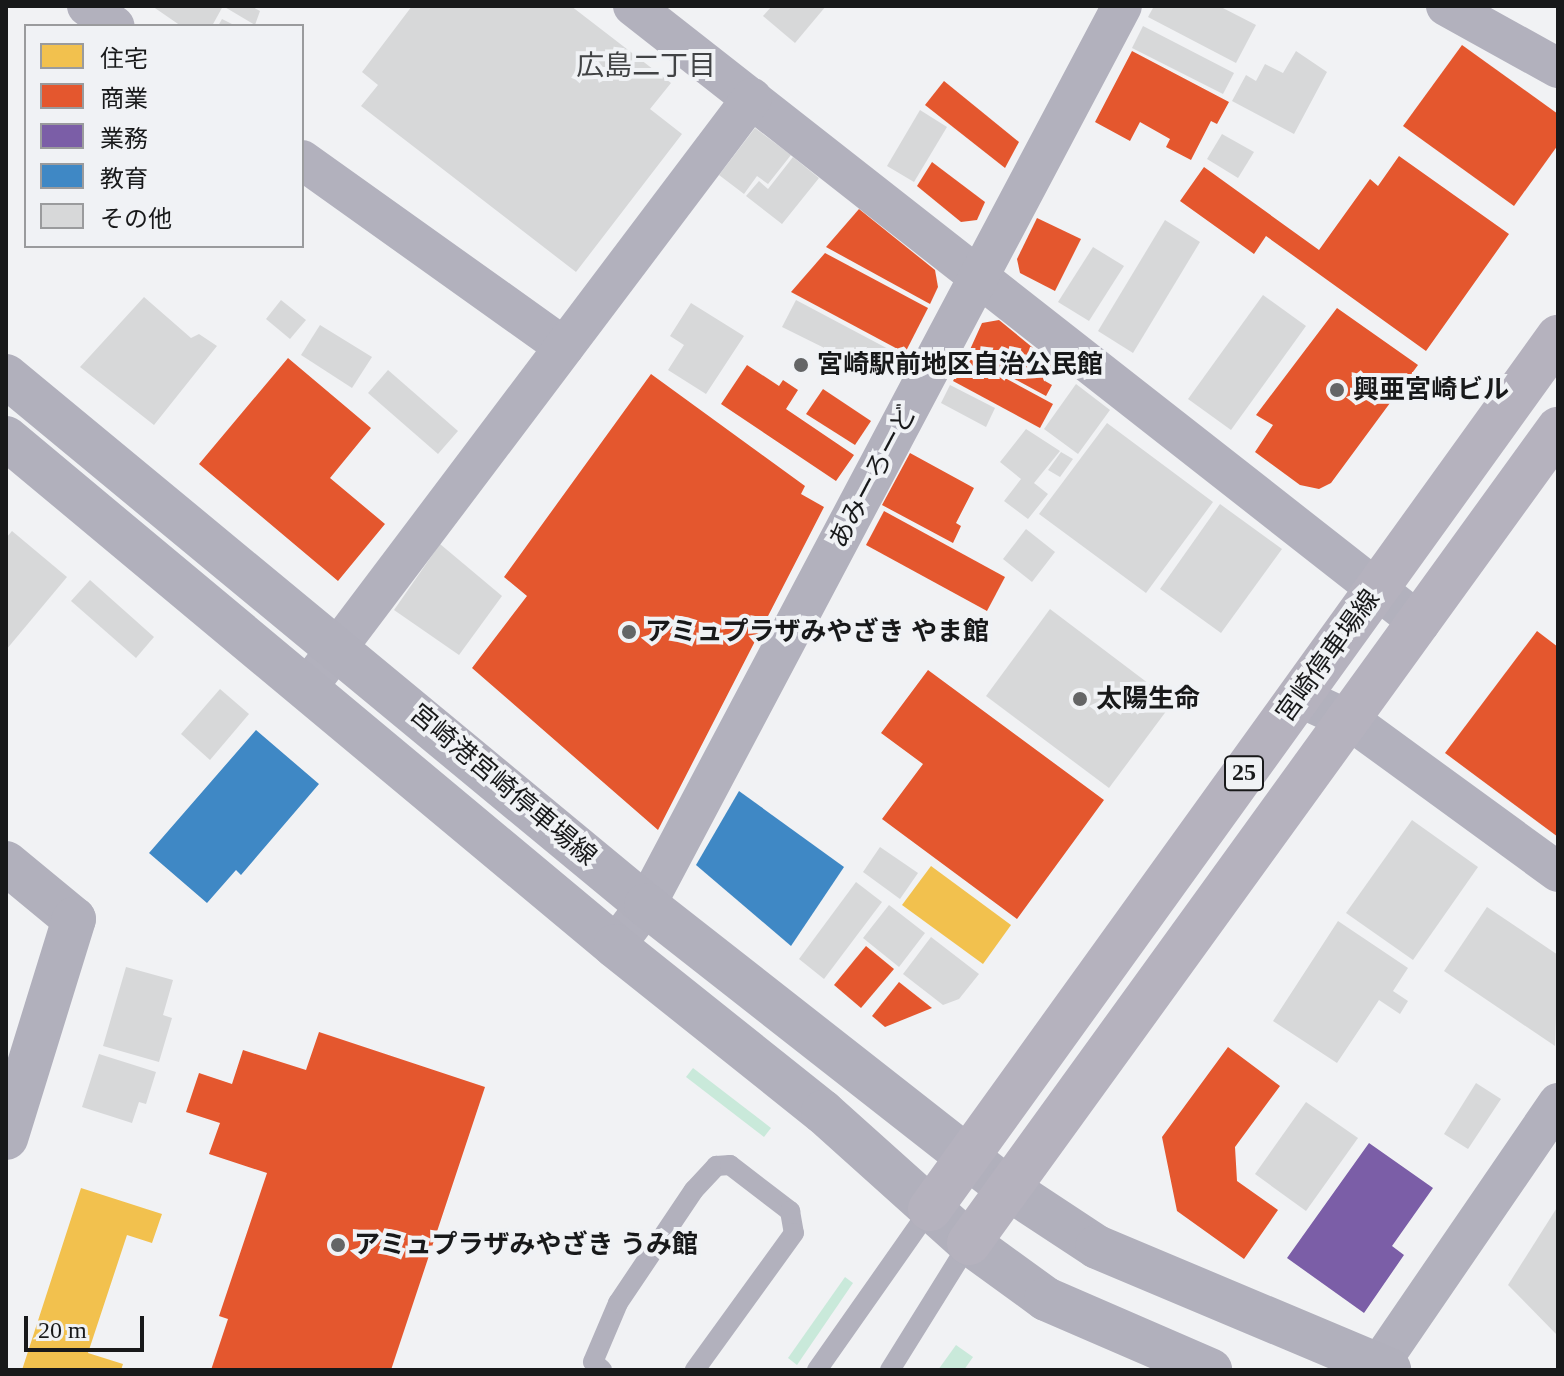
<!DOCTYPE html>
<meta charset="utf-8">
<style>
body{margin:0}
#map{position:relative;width:1564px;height:1376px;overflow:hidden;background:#f1f2f4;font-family:"Times New Roman","Noto Sans JP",serif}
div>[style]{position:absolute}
.green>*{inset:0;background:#c9e9da}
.homes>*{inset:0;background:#f2c14e}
.shops>*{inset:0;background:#e4572e}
.offices>*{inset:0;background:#7b5ea7}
.schools>*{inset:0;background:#3f88c5}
.building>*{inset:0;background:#d7d8d9}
.lane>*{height:20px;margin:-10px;padding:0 10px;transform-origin:10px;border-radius:10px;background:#b2b1bd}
.street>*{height:40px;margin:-20px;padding:0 20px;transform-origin:20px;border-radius:20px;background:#b2b1bd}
.secondary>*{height:44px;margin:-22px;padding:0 22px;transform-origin:22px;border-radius:22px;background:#b1b0bc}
.primary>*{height:44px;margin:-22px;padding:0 22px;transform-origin:22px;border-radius:22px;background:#b5b2be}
.dots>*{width:22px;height:22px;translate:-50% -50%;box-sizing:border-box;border:4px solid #f0f2f5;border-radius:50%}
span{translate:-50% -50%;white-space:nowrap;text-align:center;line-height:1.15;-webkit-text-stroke:8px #f0f2f5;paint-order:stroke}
.shield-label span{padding:2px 6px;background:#f0f2f5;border:2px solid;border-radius:6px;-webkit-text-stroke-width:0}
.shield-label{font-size:24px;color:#18191a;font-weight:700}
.poi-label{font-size:26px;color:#18191a;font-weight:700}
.left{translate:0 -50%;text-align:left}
.street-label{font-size:26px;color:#18191a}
.neighbourhood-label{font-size:28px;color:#414345}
.frame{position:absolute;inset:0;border:8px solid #18191a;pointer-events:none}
.legend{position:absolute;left:24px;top:24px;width:280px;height:224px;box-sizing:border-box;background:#f0f2f5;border:2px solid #9a9b9d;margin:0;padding:10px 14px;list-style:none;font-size:24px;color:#18191a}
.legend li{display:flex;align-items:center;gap:16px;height:40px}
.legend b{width:40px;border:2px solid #9a9b9d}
.scale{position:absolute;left:24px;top:1316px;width:120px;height:36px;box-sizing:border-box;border:4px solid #18191a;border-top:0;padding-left:10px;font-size:24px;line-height:28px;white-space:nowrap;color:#18191a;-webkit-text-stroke:6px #f0f2f5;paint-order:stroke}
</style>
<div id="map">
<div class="green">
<i style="clip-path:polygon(693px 1068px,771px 1128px,764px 1137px,686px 1077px)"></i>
<i style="clip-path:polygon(845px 1277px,853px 1283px,797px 1365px,788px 1358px)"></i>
<i style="clip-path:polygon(956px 1345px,973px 1357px,964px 1370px,938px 1370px)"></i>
</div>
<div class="homes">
<i style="clip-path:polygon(931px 866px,1011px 925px,983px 964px,902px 905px)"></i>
<i style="clip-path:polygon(81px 1188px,162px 1214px,152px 1243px,127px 1235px,88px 1353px,123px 1364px,121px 1370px,22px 1370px)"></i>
</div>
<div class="shops">
<i style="clip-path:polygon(1462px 45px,1558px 114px,1558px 145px,1514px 206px,1403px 126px)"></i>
<i style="clip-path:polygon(1132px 51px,1229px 102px,1217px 124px,1211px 121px,1191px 160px,1166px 147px,1170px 139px,1140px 122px,1130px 141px,1095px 122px)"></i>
<i style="clip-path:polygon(944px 81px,1019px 142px,1005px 168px,925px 105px)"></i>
<i style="clip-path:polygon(1399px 156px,1509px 234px,1426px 351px,1266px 236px,1254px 254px,1180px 201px,1204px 167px,1319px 250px,1370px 179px,1378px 186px)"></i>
<i style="clip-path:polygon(932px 162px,985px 202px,977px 220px,961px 222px,917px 186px)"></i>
<i style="clip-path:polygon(859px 209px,935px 270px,938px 287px,930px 304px,826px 247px)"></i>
<i style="clip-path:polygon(1037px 218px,1081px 239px,1055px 291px,1020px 273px,1017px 259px)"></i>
<i style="clip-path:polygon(825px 253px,928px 308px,905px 353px,791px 292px)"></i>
<i style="clip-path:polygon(1337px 308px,1418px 365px,1331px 483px,1319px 489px,1300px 485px,1255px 452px,1273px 425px,1256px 415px)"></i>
<i style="clip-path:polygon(999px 320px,1054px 365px,1045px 381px,1052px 385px,1046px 396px,968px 354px,982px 323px)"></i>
<i style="clip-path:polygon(966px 357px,1053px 404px,1040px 428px,953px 381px)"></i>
<i style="clip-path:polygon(288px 358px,371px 428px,330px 478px,385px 524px,338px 581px,199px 464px)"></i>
<i style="clip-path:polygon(747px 365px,779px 386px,783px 380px,798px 390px,786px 409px,854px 455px,836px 481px,721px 404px)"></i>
<i style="clip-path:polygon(651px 374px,805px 486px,801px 494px,824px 507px,658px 830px,472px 668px,527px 596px,504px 577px)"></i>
<i style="clip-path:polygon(823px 389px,871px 421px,855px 445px,806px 414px)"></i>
<i style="clip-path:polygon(910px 453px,974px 488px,956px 523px,961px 526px,953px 543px,882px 505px)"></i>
<i style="clip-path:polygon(884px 511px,1005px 577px,987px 611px,866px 545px)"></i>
<i style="clip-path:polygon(1537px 631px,1558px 647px,1558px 837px,1445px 753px)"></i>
<i style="clip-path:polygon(928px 670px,1104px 800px,1017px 919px,882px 819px,923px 764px,881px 733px)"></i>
<i style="clip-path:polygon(866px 946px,894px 969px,861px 1008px,834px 985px)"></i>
<i style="clip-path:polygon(899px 982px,932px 1008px,885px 1027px,872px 1016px)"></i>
<i style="clip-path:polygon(319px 1032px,485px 1087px,391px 1370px,211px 1370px,228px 1319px,219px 1316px,267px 1173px,209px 1154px,220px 1123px,186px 1112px,199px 1073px,232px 1084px,243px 1050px,306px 1070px)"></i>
<i style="clip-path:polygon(1228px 1047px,1280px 1086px,1235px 1147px,1237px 1181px,1278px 1210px,1244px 1259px,1177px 1211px,1162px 1137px)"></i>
</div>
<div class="offices">
<i style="clip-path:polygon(1369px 1143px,1433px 1188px,1392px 1246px,1404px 1255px,1364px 1313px,1287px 1258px)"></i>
</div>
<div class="schools">
<i style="clip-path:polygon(256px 730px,319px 784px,241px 875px,236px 870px,207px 903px,149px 853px)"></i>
<i style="clip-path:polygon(739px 791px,844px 867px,791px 946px,696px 865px)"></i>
</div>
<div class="building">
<i style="clip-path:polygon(152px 6px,251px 6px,260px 11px,255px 25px,223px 6px,212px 26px,181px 26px)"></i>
<i style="clip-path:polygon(412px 6px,571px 6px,671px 83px,650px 109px,682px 134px,576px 272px,361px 106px,378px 85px,362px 72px)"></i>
<i style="clip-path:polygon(772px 6px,826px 6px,795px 43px,763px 16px)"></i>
<i style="clip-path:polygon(1154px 6px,1219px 6px,1256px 25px,1236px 63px,1148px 17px)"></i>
<i style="clip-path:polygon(222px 19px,236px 26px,218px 26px)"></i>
<i style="clip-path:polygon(1143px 26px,1234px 73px,1223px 94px,1132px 48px)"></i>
<i style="clip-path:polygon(1296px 51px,1327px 72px,1294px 134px,1232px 101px,1246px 75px,1256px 81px,1265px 64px,1283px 73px)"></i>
<i style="clip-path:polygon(920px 110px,947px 127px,914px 182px,887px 166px)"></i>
<i style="clip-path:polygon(755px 128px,791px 155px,768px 184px,757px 176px,744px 194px,719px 175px)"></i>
<i style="clip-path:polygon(1222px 134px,1254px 152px,1238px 178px,1207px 159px)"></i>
<i style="clip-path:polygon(793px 157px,819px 178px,782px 224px,746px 196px,759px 181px,768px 189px)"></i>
<i style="clip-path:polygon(1165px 220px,1200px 242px,1133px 353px,1098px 331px)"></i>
<i style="clip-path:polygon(1093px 247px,1124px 266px,1089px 321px,1058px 302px)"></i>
<i style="clip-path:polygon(1263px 295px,1306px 326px,1231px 430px,1188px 399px)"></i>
<i style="clip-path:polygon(144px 297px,191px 338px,199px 334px,217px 346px,154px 425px,80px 367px)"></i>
<i style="clip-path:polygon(281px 300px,306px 320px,290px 339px,266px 319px)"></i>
<i style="clip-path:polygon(796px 300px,894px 352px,885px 378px,782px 327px)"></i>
<i style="clip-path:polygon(691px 303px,744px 336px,706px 394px,668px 370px,684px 345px,670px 336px)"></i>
<i style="clip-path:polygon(320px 325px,372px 357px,352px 388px,301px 355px)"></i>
<i style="clip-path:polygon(388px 370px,458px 431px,438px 454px,368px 393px)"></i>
<i style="clip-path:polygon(1076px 384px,1110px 410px,1078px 454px,1044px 429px)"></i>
<i style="clip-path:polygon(950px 385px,995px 408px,986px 427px,941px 403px)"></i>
<i style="clip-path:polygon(1107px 423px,1213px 502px,1146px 593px,1039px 514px)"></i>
<i style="clip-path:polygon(1026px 429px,1060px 451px,1034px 483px,1048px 494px,1028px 519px,1004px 501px,1021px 479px,1000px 462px)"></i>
<i style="clip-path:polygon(1061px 452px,1073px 459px,1060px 477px,1048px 470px)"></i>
<i style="clip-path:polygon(1220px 504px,1282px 549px,1221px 633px,1160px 589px)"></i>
<i style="clip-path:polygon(1026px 529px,1055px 552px,1032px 582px,1003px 559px)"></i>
<i style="clip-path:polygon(12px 531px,67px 577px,6px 650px,6px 538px)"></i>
<i style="clip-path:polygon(440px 544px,502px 596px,459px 655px,394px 610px)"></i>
<i style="clip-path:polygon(90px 580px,154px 637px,136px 658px,71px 601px)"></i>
<i style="clip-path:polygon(1050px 609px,1173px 702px,1109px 788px,986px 696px)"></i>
<i style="clip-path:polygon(220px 689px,249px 714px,210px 760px,181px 734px)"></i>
<i style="clip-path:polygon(1412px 820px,1478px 867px,1413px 960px,1346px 913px)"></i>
<i style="clip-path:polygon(880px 847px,918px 873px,900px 899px,863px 872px)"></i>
<i style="clip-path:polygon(856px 882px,882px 902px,824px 979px,799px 959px)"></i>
<i style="clip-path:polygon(889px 905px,925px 933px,899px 967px,863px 938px)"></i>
<i style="clip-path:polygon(1487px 907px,1558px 955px,1555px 1046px,1444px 971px)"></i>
<i style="clip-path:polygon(1338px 921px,1408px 968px,1393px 991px,1408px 1001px,1400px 1014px,1379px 1000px,1337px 1063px,1273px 1021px)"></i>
<i style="clip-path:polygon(931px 937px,979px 974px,959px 999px,943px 1005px,903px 974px)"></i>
<i style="clip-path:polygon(126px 967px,173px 980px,163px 1015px,172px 1018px,159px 1062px,103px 1046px)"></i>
<i style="clip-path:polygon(99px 1054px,156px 1072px,146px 1104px,139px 1102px,132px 1123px,82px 1107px)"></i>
<i style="clip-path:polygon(1476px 1083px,1501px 1099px,1468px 1149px,1444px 1134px)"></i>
<i style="clip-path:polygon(1306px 1102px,1358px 1138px,1306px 1211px,1255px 1174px)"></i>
<i style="clip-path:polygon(1558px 1206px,1558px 1336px,1508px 1285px)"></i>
</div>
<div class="lane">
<i style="left:602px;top:1370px;width:12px;rotate:-138deg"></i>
<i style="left:593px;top:1362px;width:64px;rotate:-67deg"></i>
<i style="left:618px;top:1303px;width:136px;rotate:-56.1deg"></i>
<i style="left:694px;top:1190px;width:33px;rotate:-47deg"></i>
<i style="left:716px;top:1166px;width:14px;rotate:-4deg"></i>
<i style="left:730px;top:1165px;width:76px;rotate:37.5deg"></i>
<i style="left:790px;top:1211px;width:22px;rotate:80deg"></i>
<i style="left:794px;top:1233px;width:169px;rotate:125.9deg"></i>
<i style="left:817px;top:1370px;width:197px;rotate:-54.9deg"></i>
<i style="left:890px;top:1370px;width:150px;rotate:-58.1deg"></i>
</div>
<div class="street">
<i style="left:87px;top:6px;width:34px;rotate:36deg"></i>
<i style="left:633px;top:6px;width:1000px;rotate:38.1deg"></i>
<i style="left:1446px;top:6px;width:128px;rotate:29deg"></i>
<i style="left:302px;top:160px;width:322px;rotate:35.5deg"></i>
<i style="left:307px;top:688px;width:739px;rotate:-52.98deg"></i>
<i style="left:1299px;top:697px;width:57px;rotate:24.8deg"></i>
<i style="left:1351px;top:721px;width:256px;rotate:36.1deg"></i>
<i style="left:615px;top:946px;width:51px;rotate:-52.9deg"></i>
<i style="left:646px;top:905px;width:1017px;rotate:-62.1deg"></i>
<i style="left:1378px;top:1366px;width:319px;rotate:-55.6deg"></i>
</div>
<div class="secondary">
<i style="left:6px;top:376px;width:830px;rotate:39.58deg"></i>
<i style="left:646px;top:905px;width:457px;rotate:38.1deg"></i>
<i style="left:1006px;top:1187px;width:109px;rotate:33.4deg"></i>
<i style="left:1097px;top:1247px;width:317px;rotate:22.8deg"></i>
<i style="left:6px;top:438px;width:793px;rotate:39.83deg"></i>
<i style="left:615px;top:946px;width:266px;rotate:38.6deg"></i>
<i style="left:823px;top:1112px;width:196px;rotate:41.9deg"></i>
<i style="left:969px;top:1243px;width:95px;rotate:36deg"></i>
<i style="left:1046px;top:1299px;width:179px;rotate:23.4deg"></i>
<i style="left:6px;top:863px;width:88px;rotate:39.5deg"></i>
<i style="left:74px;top:919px;width:229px;rotate:107.2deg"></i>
</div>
<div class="primary">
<i style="left:930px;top:1209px;width:1075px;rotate:-54.24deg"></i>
<i style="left:969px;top:1243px;width:1005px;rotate:-54.11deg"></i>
</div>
<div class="dots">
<i style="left:801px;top:365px;background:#646566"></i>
<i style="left:1337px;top:390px;background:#646566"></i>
<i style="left:629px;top:632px;background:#646566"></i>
<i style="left:1080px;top:699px;background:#646566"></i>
<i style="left:338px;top:1245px;background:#646566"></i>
</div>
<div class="shield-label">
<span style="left:1244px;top:773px">25</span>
</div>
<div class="poi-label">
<span class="left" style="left:817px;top:365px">宮崎駅前地区自治公民館</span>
<span class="left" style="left:1353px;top:390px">興亜宮崎ビル</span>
<span class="left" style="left:645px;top:632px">アミュプラザみやざき やま館</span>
<span class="left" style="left:1096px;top:699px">太陽生命</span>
<span class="left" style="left:354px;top:1245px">アミュプラザみやざき うみ館</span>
</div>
<div class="street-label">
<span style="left:873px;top:477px;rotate:-62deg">あみーろーど</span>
<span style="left:1328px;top:656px;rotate:-54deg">宮崎停車場線</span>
<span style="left:503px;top:785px;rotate:40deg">宮崎港宮崎停車場線</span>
</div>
<div class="neighbourhood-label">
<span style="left:646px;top:66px">広島二丁目</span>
</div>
<div class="frame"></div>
<ul class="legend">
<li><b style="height:22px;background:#f2c14e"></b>住宅</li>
<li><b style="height:22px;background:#e4572e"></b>商業</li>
<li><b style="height:22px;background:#7b5ea7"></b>業務</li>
<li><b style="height:22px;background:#3f88c5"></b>教育</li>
<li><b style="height:22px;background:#d7d8d9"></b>その他</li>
</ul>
<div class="scale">20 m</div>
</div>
